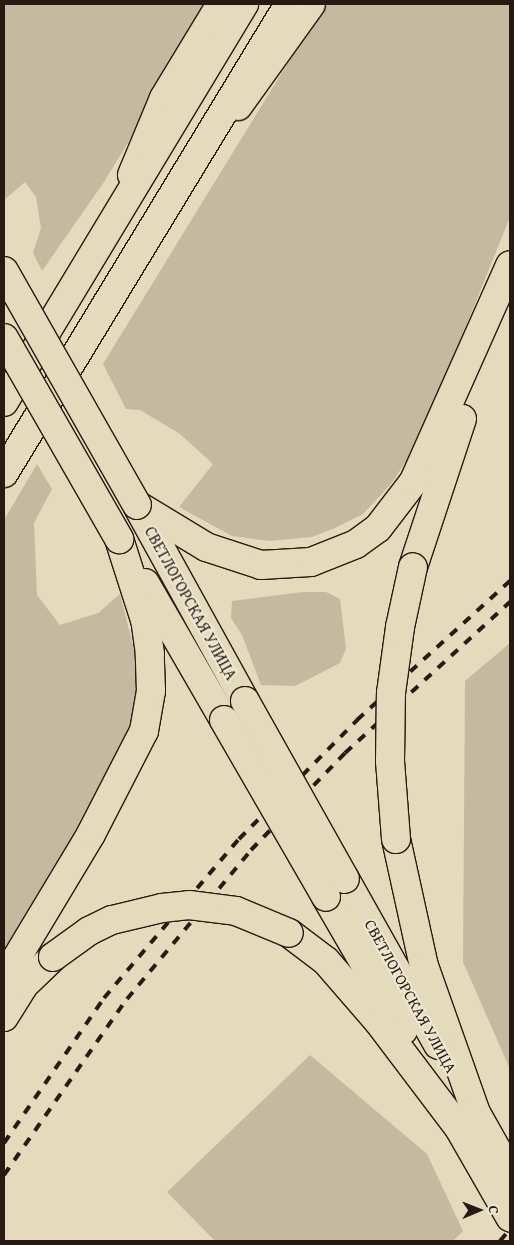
<!DOCTYPE html>
<meta charset="utf-8">
<style>
body{margin:0}
#map{position:relative;width:514px;height:1245px;overflow:hidden;background:#e4dbbc;font-family:"Gentium Book Plus",serif}
div>[style]{position:absolute}
.green>*{inset:0;background:#c4ba9f}
.roads{filter:drop-shadow(1px 0 #281a13) drop-shadow(-1px 0 #281a13) drop-shadow(0 1px #281a13) drop-shadow(0 -1px #281a13)}
.major>*{height:28px;margin:-14px;padding:0 14px;transform-origin:14px;border-radius:14px;background:#e4dbbc}
.highway>*{height:28px;margin:-14px;padding:0 14px;transform-origin:14px;border-radius:14px;background:#e4dbbc}
.rail>*{height:4px;margin-top:-2px;transform-origin:0;background:repeating-linear-gradient(90deg,#281a13 0 9px,transparent 0 18px)}
.bridges{filter:drop-shadow(1px 0 #281a13) drop-shadow(-1px 0 #281a13) drop-shadow(0 1px #281a13) drop-shadow(0 -1px #281a13)}
.major-bridge>*{height:28px;margin:-14px;padding:0 14px;transform-origin:14px;border-radius:14px;background:#e4dbbc}
span{translate:-50% -50%;white-space:nowrap;text-align:center;line-height:1.15;-webkit-text-stroke:4px #ede8d3;paint-order:stroke}
.street-label{font-size:16px;color:#281a13}
.frame{position:absolute;inset:0;border:5px solid #281a13;pointer-events:none}
.north{position:absolute;left:454px;top:1185px;width:50px;height:50px;-webkit-text-stroke:4px #ede8d3;paint-order:stroke;rotate:89deg;font-size:14px;font-weight:700;line-height:20px;text-align:center;color:#281a13}
.north::after{content:'';display:block;margin:auto;width:18px;height:22px;background:#281a13;clip-path:polygon(50% 0,100% 100%,50% 72%,0 100%)}
</style>
<div id="map">
<div class="green">
<i style="clip-path:polygon(4px 4px,212px 4px,104px 182px,42px 271px,33px 253px,41px 228px,36px 197px,25px 182px,4px 200px)"></i>
<i style="clip-path:polygon(324px 4px,510px 4px,510px 217px,448px 371px,409px 457px,391px 484px,363px 514px,335px 528px,312px 537px,269px 541px,232px 536px,179px 507px,213px 464px,180px 434px,140px 410px,126px 409px,103px 364px)"></i>
<i style="clip-path:polygon(37px 464px,52px 489px,34px 523px,37px 595px,60px 625px,98px 613px,120px 594px,137px 661px,138px 694px,132px 730px,108px 777px,4px 949px,4px 520px)"></i>
<i style="clip-path:polygon(303px 592px,326px 592px,340px 599px,346px 649px,340px 663px,295px 686px,261px 685px,242px 635px,231px 618px,232px 601px)"></i>
<i style="clip-path:polygon(510px 643px,510px 1069px,463px 962px,465px 681px)"></i>
<i style="clip-path:polygon(310px 1055px,427px 1154px,463px 1231px,453px 1241px,215px 1241px,167px 1192px)"></i>
</div>
<div class="roads">
<div class="major">
<i style="left:238px;top:106px;width:125px;rotate:-54.4deg"></i>
<i style="left:132px;top:175px;width:83px;rotate:-67.4deg"></i>
<i style="left:164px;top:98px;width:110px;rotate:-58.8deg"></i>
<i style="left:137px;top:505px;width:81px;rotate:31.3deg"></i>
<i style="left:206px;top:547px;width:58px;rotate:18.1deg"></i>
<i style="left:261px;top:565px;width:50px;rotate:-3.4deg"></i>
<i style="left:311px;top:562px;width:48px;rotate:-21.8deg"></i>
<i style="left:356px;top:544px;width:27px;rotate:-36deg"></i>
<i style="left:378px;top:528px;width:59px;rotate:-52.5deg"></i>
<i style="left:414px;top:481px;width:236px;rotate:-66deg"></i>
<i style="left:139px;top:509px;width:219px;rotate:61.1deg"></i>
<i style="left:413px;top:567px;width:156px;rotate:-71.7deg"></i>
<i style="left:145px;top:583px;width:158px;rotate:60deg"></i>
<i style="left:396px;top:839px;width:130px;rotate:77.6deg"></i>
<i style="left:424px;top:966px;width:156px;rotate:70.5deg"></i>
<i style="left:476px;top:1113px;width:69px;rotate:60.5deg"></i>
<i style="left:345px;top:879px;width:190px;rotate:60.7deg"></i>
<i style="left:326px;top:897px;width:154px;rotate:59.9deg"></i>
<i style="left:289px;top:933px;width:46px;rotate:37.1deg"></i>
<i style="left:326px;top:961px;width:79px;rotate:49.1deg"></i>
<i style="left:378px;top:1021px;width:134px;rotate:52.9deg"></i>
<i style="left:459px;top:1128px;width:103px;rotate:60.2deg"></i>
<i style="left:4px;top:979px;width:169px;rotate:-59deg"></i>
<i style="left:91px;top:834px;width:116px;rotate:-62.8deg"></i>
<i style="left:144px;top:731px;width:41px;rotate:-80.1deg"></i>
<i style="left:151px;top:691px;width:37px;rotate:-92deg"></i>
<i style="left:150px;top:654px;width:34px;rotate:-98deg"></i>
<i style="left:145px;top:620px;width:85px;rotate:-107.8deg"></i>
<i style="left:4px;top:1017px;width:36px;rotate:-58deg"></i>
<i style="left:23px;top:986px;width:42px;rotate:-44deg"></i>
</div>
<div class="highway">
<i style="left:4px;top:402px;width:465px;rotate:-58.9deg"></i>
<i style="left:4px;top:473px;width:549px;rotate:-58.71deg"></i>
</div>
</div>
<div class="rail">
<i style="left:4px;top:1143px;width:176px;rotate:-55.4deg"></i>
<i style="left:104px;top:998px;width:209px;rotate:-49.7deg"></i>
<i style="left:239px;top:839px;width:168px;rotate:-45.2deg"></i>
<i style="left:357px;top:720px;width:207px;rotate:-42.3deg"></i>
<i style="left:4px;top:1175px;width:215px;rotate:-55.1deg"></i>
<i style="left:127px;top:999px;width:194px;rotate:-50.2deg"></i>
<i style="left:251px;top:850px;width:135px;rotate:-45.9deg"></i>
<i style="left:345px;top:753px;width:224px;rotate:-42.5deg"></i>
<i style="left:500px;top:1241px;width:16px;rotate:-50deg"></i>
</div>
<div class="bridges">
<div class="major-bridge">
<i style="left:4px;top:271px;width:269px;rotate:60.4deg"></i>
<i style="left:4px;top:338px;width:232px;rotate:60.2deg"></i>
<i style="left:245px;top:701px;width:204px;rotate:60.7deg"></i>
<i style="left:224px;top:720px;width:204px;rotate:60deg"></i>
<i style="left:396px;top:839px;width:78px;rotate:-94.4deg"></i>
<i style="left:390px;top:761px;width:68px;rotate:-89.2deg"></i>
<i style="left:391px;top:693px;width:67px;rotate:-82.2deg"></i>
<i style="left:400px;top:627px;width:61px;rotate:-77.8deg"></i>
<i style="left:53px;top:957px;width:44px;rotate:-35.8deg"></i>
<i style="left:89px;top:931px;width:25px;rotate:-26deg"></i>
<i style="left:112px;top:920px;width:51px;rotate:-13.5deg"></i>
<i style="left:162px;top:908px;width:27px;rotate:-6deg"></i>
<i style="left:189px;top:905px;width:47px;rotate:7.3deg"></i>
<i style="left:236px;top:911px;width:57px;rotate:22.5deg"></i>
</div>
</div>
<div class="street-label">
<span style="left:191px;top:603px;rotate:61deg">СВЕТЛОГОРСКАЯ УЛИЦА</span>
<span style="left:411px;top:996px;rotate:61deg">СВЕТЛОГОРСКАЯ УЛИЦА</span>
</div>
<div class="frame"></div>
<div class="north">С</div>
</div>
